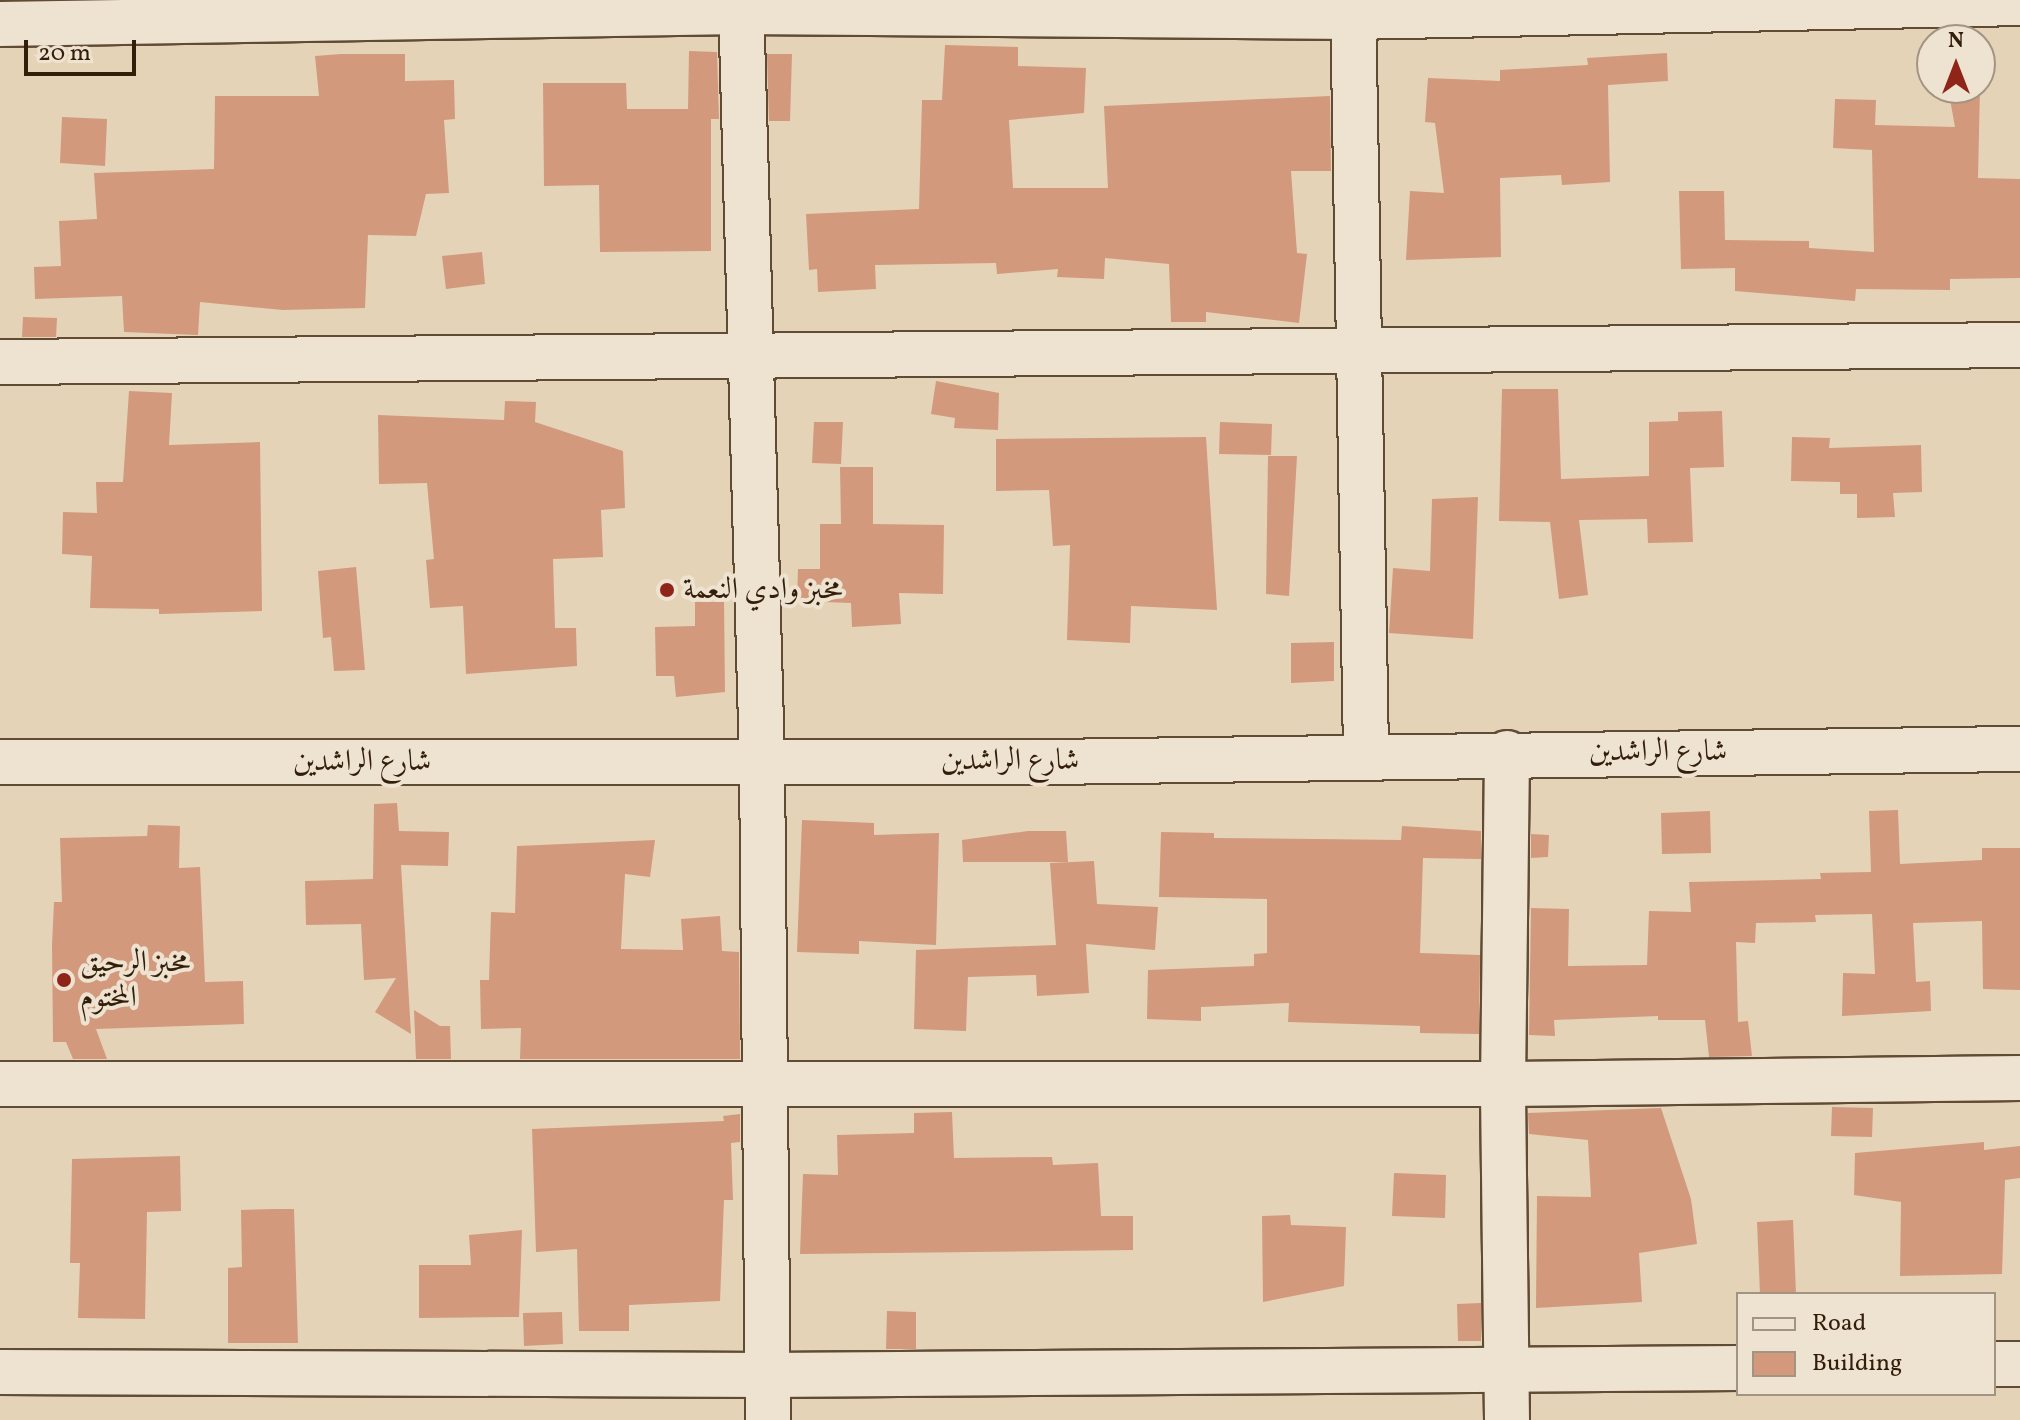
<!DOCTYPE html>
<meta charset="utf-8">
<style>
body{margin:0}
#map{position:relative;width:2020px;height:1420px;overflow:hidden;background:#e5d3b7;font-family:Vollkorn,Amiri,serif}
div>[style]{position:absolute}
.building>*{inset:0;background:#d2997d}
.roads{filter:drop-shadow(2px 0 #604b35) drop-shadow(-2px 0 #604b35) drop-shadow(0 2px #604b35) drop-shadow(0 -2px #604b35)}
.minor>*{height:44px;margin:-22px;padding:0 22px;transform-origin:22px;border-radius:22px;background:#eee2d0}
.dots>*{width:22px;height:22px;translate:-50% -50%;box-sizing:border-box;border:4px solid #eee2d0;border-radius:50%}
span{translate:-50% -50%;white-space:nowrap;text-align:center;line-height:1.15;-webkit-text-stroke:8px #eee2d0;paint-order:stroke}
.poi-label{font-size:30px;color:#331e0a}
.left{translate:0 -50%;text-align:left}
.street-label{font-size:30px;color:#331e0a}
.legend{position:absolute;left:1736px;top:1292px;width:260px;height:104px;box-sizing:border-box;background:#eee2d0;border:2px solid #a39481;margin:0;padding:10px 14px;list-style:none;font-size:24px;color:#331e0a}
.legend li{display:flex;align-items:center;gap:16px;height:40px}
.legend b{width:40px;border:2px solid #a39481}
.north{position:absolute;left:1916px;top:24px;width:80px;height:80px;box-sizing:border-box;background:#eee2d0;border:2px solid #a39481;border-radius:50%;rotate:0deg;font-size:22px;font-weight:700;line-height:32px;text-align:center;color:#331e0a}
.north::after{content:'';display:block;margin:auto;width:28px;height:36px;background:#8f2418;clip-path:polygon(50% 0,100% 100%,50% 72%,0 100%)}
.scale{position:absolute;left:24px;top:40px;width:112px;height:36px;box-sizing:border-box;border:4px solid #331e0a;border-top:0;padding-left:10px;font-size:24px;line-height:28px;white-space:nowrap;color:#331e0a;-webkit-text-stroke:6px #eee2d0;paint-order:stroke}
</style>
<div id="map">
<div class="building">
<i style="clip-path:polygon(945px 45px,1018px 47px,1018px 66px,1086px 68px,1084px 113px,1009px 120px,1013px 188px,1108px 188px,1104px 106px,1330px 96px,1331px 171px,1291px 171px,1297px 253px,1307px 254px,1299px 323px,1206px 312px,1206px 322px,1171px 322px,1169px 264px,1105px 258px,1104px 279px,1057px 277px,1058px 269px,997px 274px,996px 263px,875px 265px,876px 289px,818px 292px,817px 269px,809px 270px,806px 214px,919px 209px,922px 100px,942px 100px)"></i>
<i style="clip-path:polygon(689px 51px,717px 52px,719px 119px,711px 119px,711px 251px,600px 252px,599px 185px,544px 186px,543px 83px,626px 83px,627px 109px,688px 109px)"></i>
<i style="clip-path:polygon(1667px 53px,1668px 81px,1608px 85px,1610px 182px,1562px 185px,1561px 175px,1500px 178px,1501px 257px,1406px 260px,1410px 191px,1444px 193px,1435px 123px,1425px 122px,1428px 78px,1500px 81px,1500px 70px,1588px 65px,1587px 58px)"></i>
<i style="clip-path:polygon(341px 54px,405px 54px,405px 81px,454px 80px,455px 119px,444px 120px,449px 193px,426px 194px,416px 236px,368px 235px,365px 308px,283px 310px,200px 302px,198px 335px,124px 332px,122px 296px,35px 299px,34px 267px,61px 266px,59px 221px,97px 219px,94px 173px,214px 169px,215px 96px,319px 96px,315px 56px)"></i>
<i style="clip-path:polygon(767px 54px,792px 54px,790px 121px,769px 121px)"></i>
<i style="clip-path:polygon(1948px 88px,1980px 88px,1978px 178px,2020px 179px,2020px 278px,1950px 279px,1950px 290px,1856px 289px,1855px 301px,1735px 291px,1735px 268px,1681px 269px,1679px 191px,1724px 191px,1725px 240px,1809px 241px,1809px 248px,1874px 252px,1872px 150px,1833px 148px,1835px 99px,1876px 100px,1875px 125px,1955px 127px)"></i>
<i style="clip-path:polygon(62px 117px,107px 119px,105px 166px,60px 163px)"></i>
<i style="clip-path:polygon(482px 252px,485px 284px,446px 289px,442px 256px)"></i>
<i style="clip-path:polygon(23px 317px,57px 318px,56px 337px,22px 337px)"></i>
<i style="clip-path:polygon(936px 381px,999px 393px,998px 430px,954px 428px,955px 418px,931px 414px)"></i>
<i style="clip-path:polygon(1502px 389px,1558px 389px,1561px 479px,1649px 476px,1649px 422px,1678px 421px,1678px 412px,1722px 411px,1724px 467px,1690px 468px,1693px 542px,1648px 543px,1647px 519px,1579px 520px,1588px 595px,1559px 599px,1550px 522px,1499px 521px)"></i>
<i style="clip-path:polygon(129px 391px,172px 393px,169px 445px,260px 442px,262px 611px,159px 614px,159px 609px,90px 608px,92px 556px,62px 554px,63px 512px,97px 513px,96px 482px,123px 482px)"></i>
<i style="clip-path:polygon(505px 401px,536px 402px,535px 422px,623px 451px,625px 508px,601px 510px,603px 557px,553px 559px,555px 628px,576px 628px,577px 666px,466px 674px,463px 606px,430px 608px,426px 560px,434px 559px,427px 483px,379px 484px,378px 415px,504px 420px)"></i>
<i style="clip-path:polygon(814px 422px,843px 422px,841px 464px,812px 463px)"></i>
<i style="clip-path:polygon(1220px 422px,1272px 424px,1271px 455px,1219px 454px)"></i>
<i style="clip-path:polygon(1206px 437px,1217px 610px,1131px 606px,1130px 643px,1067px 640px,1070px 545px,1053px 546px,1049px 490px,996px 491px,996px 439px)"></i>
<i style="clip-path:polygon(1792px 437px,1830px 438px,1829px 448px,1921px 445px,1922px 492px,1893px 493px,1895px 517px,1857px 518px,1857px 494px,1840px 494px,1840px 482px,1791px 481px)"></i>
<i style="clip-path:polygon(1268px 456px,1297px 456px,1289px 596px,1266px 594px)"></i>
<i style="clip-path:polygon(840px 467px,873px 467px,873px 524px,944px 525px,943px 594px,899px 593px,901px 624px,852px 627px,851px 603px,797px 601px,798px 569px,820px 569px,820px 524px,841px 524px)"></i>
<i style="clip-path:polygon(1478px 497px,1473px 639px,1389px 633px,1393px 568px,1430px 571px,1432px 499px)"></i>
<i style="clip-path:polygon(356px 567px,365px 670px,334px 671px,331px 637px,323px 638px,318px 571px)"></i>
<i style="clip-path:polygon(695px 602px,724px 602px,725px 692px,676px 697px,674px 676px,656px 676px,655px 627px,695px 626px)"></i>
<i style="clip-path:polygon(1334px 642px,1334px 681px,1291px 683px,1291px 643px)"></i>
<i style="clip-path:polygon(397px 803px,399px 831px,449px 832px,448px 866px,401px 865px,411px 1034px,375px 1012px,396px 978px,364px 980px,361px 924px,306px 925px,305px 881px,373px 879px,374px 804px)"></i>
<i style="clip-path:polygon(1898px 810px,1900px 864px,1982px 860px,1982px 848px,2020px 848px,2020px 990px,1983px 989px,1982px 921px,1913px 923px,1916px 982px,1930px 981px,1931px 1011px,1842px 1016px,1843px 973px,1875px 974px,1872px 914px,1815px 915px,1816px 922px,1756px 923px,1755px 943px,1736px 942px,1738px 1022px,1748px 1021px,1752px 1056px,1709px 1057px,1705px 1020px,1658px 1020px,1658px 1016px,1554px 1020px,1555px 1036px,1529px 1035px,1531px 908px,1569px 909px,1568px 966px,1647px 965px,1649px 911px,1691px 912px,1689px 882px,1821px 879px,1820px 873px,1871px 872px,1869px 811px)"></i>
<i style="clip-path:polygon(1710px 811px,1711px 853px,1662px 854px,1661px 813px)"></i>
<i style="clip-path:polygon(802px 820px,874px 823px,874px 835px,939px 833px,936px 945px,859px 941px,859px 954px,797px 952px)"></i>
<i style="clip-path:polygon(148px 825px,180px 826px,179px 868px,200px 867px,205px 982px,243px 981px,244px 1024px,96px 1029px,107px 1059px,73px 1059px,66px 1042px,53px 1042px,52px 945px,54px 902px,62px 902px,60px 838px,147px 836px)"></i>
<i style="clip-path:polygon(1402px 826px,1481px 831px,1481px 859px,1423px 858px,1420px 953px,1480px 955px,1479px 1034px,1420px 1033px,1420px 1026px,1288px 1022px,1289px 1003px,1201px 1007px,1201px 1021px,1147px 1019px,1148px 970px,1254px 966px,1254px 954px,1267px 953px,1267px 899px,1159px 897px,1161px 832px,1214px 833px,1214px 838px,1401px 840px)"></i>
<i style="clip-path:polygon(1028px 831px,1066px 831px,1068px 862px,963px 862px,962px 840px)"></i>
<i style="clip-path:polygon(1531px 834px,1549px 835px,1548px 857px,1531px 858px)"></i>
<i style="clip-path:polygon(655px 840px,650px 877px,625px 874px,621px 949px,683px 950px,681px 919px,720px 916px,722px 951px,739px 952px,740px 1059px,520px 1059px,521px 1028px,481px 1029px,480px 980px,489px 980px,491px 912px,515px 913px,517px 846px)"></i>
<i style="clip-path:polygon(1094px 861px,1097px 904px,1158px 907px,1155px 950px,1086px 944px,1089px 993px,1037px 996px,1036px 975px,968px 977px,966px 1031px,914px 1029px,916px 950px,1056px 945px,1050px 863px)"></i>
<i style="clip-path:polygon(414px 1010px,440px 1026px,450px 1026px,451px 1059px,416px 1059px)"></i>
<i style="clip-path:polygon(1832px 1107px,1873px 1108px,1872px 1137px,1831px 1136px)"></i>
<i style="clip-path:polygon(1661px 1108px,1691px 1199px,1697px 1244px,1639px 1253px,1642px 1302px,1536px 1308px,1537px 1196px,1591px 1197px,1588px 1140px,1529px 1134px,1528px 1113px)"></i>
<i style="clip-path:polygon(952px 1112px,954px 1158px,1052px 1157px,1053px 1165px,1098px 1163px,1101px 1216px,1133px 1216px,1133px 1250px,800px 1254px,803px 1174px,838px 1175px,837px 1135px,914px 1133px,914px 1113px)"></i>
<i style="clip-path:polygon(740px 1114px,740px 1142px,731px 1143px,733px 1200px,724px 1200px,720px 1301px,629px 1305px,629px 1331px,579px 1331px,577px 1249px,536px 1252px,532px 1129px,724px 1121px,723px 1116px)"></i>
<i style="clip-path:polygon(1984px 1142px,1984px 1150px,2020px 1146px,2020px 1178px,2005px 1180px,2002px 1274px,1900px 1276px,1901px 1202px,1854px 1195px,1855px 1153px)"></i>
<i style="clip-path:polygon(180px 1156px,181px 1211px,147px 1212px,145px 1319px,78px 1318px,80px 1263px,70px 1263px,72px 1159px)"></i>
<i style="clip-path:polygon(1394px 1173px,1446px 1175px,1445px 1218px,1392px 1216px)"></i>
<i style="clip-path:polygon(274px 1209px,294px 1209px,298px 1343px,228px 1343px,228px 1268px,242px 1267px,241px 1210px)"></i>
<i style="clip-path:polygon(1290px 1215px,1291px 1225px,1346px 1227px,1344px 1286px,1263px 1302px,1262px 1216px)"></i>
<i style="clip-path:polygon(1793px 1220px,1796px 1294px,1760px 1294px,1757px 1222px)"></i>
<i style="clip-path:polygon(522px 1230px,519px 1317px,419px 1318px,419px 1265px,471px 1265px,469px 1235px)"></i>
<i style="clip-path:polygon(1481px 1303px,1481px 1341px,1458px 1341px,1457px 1304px)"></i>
<i style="clip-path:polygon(887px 1311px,916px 1312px,916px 1349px,886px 1349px)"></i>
<i style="clip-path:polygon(562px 1312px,563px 1344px,524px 1346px,523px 1313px)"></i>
</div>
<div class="roads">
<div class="minor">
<i style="left:741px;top:0;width:762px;rotate:88.42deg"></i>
<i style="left:762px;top:762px;width:658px;rotate:89.48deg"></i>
<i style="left:1353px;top:0;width:755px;rotate:89.01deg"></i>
<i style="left:0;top:24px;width:741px;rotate:-0.93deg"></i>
<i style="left:741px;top:12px;width:612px;rotate:0.47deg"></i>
<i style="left:1353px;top:17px;width:667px;rotate:-1.2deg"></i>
<i style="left:0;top:362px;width:2020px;rotate:-0.48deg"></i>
<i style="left:0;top:762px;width:1048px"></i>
<i style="left:1048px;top:762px;width:972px;rotate:-0.77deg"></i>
<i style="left:0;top:1084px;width:1503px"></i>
<i style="left:1503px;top:1084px;width:517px;rotate:-0.66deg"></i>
<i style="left:1994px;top:1364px;width:26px"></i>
<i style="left:0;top:1372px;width:767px;rotate:0.22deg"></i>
<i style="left:767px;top:1375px;width:971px;rotate:-0.41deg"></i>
<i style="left:1507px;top:1420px;width:336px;rotate:-90.7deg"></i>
<i style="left:1503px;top:1084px;width:331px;rotate:-89.3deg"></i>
</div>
</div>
<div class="dots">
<i style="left:667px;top:590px;background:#8f2418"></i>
<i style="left:64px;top:980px;background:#8f2418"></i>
</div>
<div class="poi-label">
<span class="left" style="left:683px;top:590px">مخبز وادي النعمة</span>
<span class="left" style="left:80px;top:980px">مخبز الرحيق<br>المختوم</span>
</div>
<div class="street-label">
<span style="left:1658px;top:752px">شارع الراشدين</span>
<span style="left:1010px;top:761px">شارع الراشدين</span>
<span style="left:362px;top:762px">شارع الراشدين</span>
</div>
<ul class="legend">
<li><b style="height:10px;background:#eee2d0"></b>Road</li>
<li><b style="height:22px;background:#d2997d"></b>Building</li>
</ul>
<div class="north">N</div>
<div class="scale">20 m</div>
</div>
